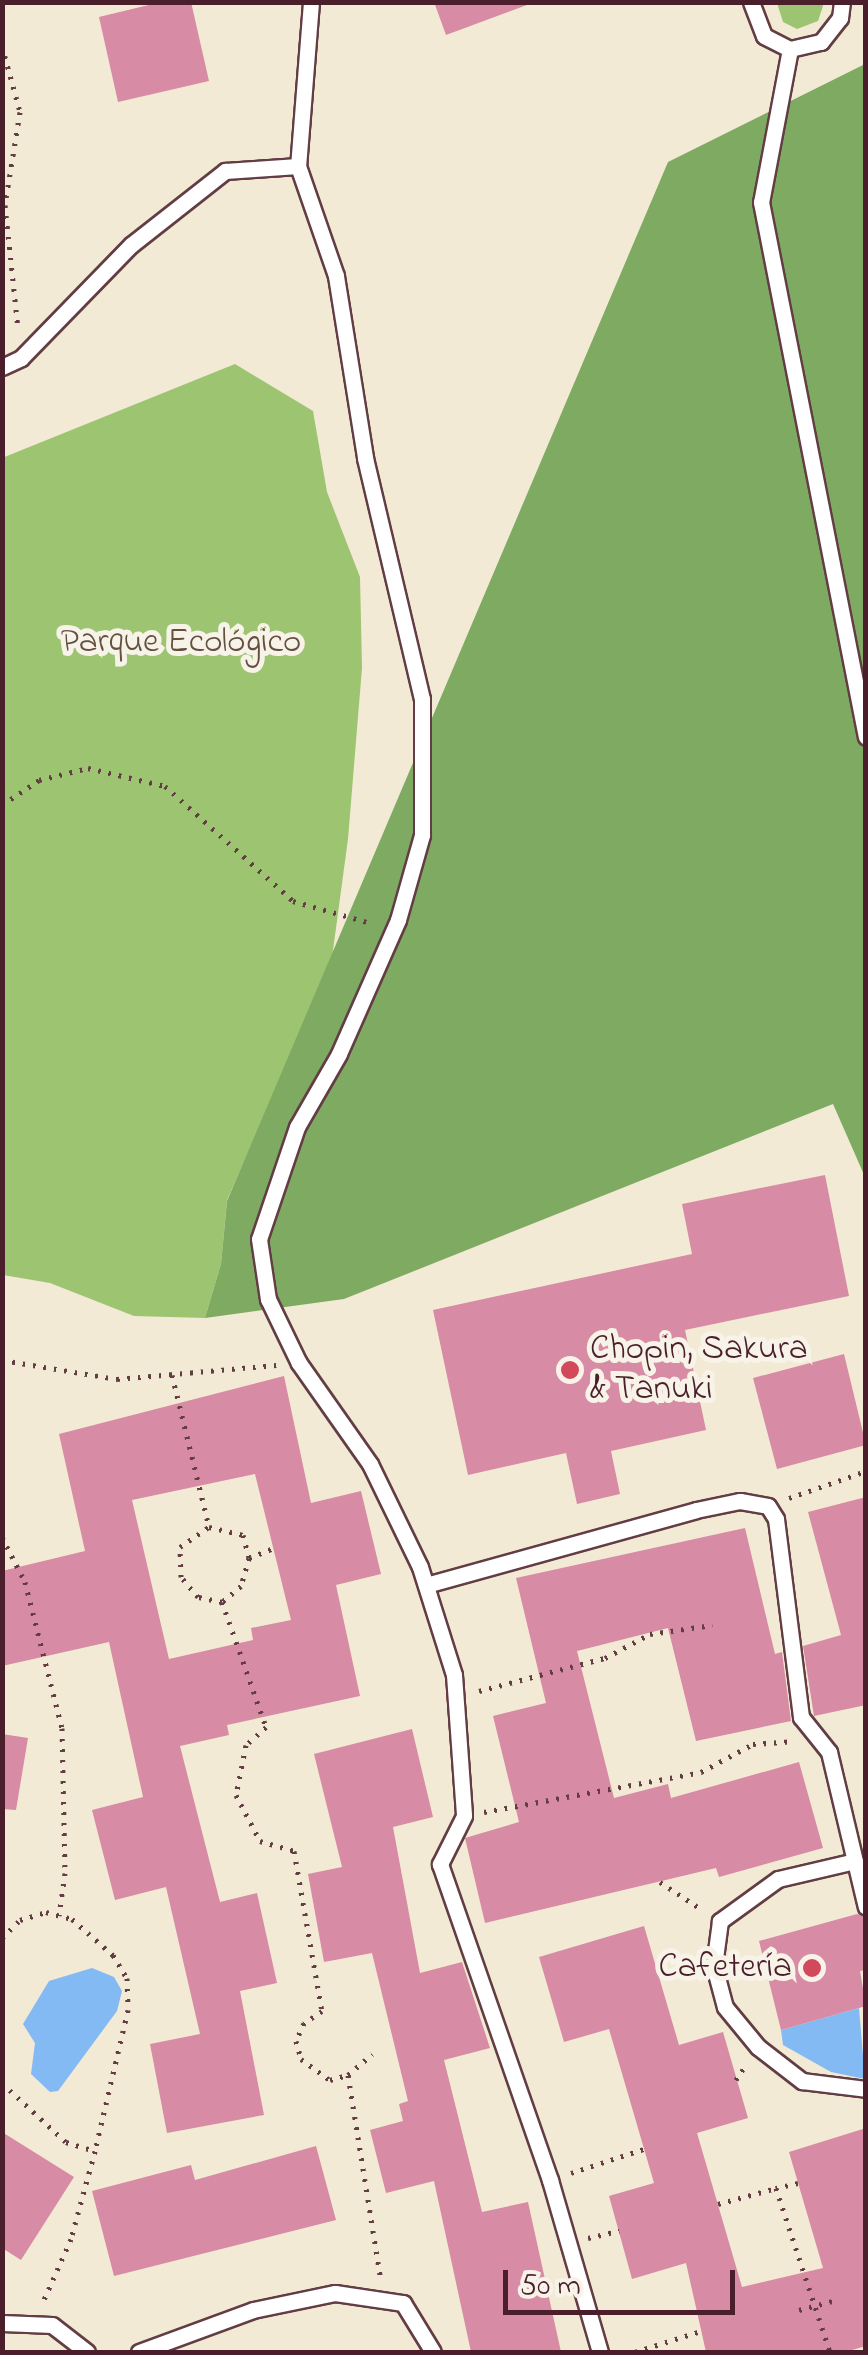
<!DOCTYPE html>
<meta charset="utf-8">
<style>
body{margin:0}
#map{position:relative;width:868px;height:2355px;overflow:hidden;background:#f2ead4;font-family:"Indie Flower",sans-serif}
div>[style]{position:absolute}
.green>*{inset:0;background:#9dc470}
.forest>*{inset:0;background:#7eaa62}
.water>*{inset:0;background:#83baf3}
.building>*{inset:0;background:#d78ba4}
.path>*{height:5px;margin-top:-2.5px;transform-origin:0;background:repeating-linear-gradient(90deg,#633d44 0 2.5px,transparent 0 10.5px)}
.roads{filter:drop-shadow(2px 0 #633d44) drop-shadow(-2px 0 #633d44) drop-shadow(0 2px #633d44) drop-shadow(0 -2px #633d44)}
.lane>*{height:15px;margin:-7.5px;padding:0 7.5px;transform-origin:7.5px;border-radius:7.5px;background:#fff}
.dots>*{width:28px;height:28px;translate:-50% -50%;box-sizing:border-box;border:5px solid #f7f3e8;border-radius:50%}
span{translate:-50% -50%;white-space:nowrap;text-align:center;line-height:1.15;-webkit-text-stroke:10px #f7f3e8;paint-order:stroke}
.park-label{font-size:35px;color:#635140}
.poi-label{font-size:35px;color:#4a1f2b}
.left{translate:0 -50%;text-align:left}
.right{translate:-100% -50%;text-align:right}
.frame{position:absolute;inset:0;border:5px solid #4a1f2b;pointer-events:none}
.scale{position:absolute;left:503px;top:2270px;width:232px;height:45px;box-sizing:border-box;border:5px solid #4a1f2b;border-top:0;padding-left:12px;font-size:30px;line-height:35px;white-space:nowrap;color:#4a1f2b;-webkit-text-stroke:8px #f7f3e8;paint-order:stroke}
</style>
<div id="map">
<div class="green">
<i style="clip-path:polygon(777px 3px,822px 3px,823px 6px,818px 21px,797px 29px,783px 22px)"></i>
<i style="clip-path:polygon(235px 364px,313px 411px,327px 492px,360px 577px,362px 668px,348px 839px,331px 965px,227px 1200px,221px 1264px,205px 1318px,134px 1316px,50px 1283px,3px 1275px,2px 458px)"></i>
</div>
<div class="forest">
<i style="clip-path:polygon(865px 64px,865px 1177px,833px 1104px,344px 1299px,205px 1318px,221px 1264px,227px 1201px,668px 162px)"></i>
</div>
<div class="water">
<i style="clip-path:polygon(92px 1968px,114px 1977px,122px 1991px,117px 2011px,58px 2091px,50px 2092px,31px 2074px,35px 2043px,23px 2024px,49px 1981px)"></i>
<i style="clip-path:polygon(859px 2008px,865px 2079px,831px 2072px,783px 2045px,781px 2030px)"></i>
</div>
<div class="building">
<i style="clip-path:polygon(161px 2px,191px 2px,209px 81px,118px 102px,99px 17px)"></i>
<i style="clip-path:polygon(434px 2px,527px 2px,527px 5px,446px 35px)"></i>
<i style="clip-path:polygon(825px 1175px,849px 1296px,685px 1330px,706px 1430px,611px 1451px,620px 1494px,577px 1504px,566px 1453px,468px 1475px,433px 1310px,692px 1254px,682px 1204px)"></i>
<i style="clip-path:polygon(844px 1354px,866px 1445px,777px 1469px,753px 1378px)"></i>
<i style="clip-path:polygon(evenodd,284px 1376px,311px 1503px,361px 1491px,381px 1574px,336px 1585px,360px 1696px,227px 1725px,229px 1735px,180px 1746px,220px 1902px,257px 1893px,277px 1983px,240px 1991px,264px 2115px,167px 2133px,150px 2044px,200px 2034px,166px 1887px,115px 1900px,92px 1810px,143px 1797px,109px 1642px,2px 1666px,2px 1571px,85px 1551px,59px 1434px,284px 1376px,255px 1474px,291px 1620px,251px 1628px,253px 1640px,169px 1659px,132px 1500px,255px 1474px)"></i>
<i style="clip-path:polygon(866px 1497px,866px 1705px,814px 1716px,803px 1646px,841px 1635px,808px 1512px)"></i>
<i style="clip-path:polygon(745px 1528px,775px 1654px,782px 1652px,791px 1721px,696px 1741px,668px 1628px,577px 1651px,614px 1798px,668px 1784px,671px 1798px,799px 1762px,823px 1848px,719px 1877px,716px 1868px,485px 1923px,465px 1838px,519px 1822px,493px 1716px,546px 1703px,516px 1578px)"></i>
<i style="clip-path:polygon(412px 1729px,433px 1817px,393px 1827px,420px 1973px,462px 1962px,490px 2048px,444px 2060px,482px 2212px,528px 2202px,561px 2352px,471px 2352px,434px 2181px,386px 2193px,370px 2130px,403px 2121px,399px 2104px,408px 2101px,372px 1953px,324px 1962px,308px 1874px,342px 1867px,314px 1754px)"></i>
<i style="clip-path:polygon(2px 1734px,28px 1738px,16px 1810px,2px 1809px)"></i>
<i style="clip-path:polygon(857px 1914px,866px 1918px,866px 1970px,860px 1971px,866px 2006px,781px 2030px,759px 1941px)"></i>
<i style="clip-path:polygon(644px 1926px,679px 2045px,723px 2032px,748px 2118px,697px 2133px,742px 2287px,823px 2268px,789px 2152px,866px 2128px,866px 2346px,845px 2352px,706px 2352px,686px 2263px,632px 2279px,609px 2196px,654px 2183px,609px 2029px,564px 2042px,539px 1957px)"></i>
<i style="clip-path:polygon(2px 2132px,74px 2177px,21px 2260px,2px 2248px)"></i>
<i style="clip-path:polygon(316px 2146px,336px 2220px,114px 2276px,92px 2191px,191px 2165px,195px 2180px)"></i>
</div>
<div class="path">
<i style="left:2px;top:46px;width:68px;rotate:74.7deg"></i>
<i style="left:20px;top:112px;width:94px;rotate:99.2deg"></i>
<i style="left:5px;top:205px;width:125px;rotate:84deg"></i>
<i style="left:2px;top:805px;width:45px;rotate:-34deg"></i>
<i style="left:39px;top:780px;width:50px;rotate:-13.8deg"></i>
<i style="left:88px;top:768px;width:79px;rotate:13.2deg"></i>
<i style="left:165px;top:786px;width:172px;rotate:41.9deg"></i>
<i style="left:293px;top:901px;width:81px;rotate:15.8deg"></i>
<i style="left:2px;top:1360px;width:117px;rotate:9.4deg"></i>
<i style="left:117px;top:1379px;width:160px;rotate:-5deg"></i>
<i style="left:172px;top:1375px;width:156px;rotate:76.3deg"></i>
<i style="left:789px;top:1498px;width:82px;rotate:-19.3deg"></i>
<i style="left:2px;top:1537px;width:51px;rotate:62.9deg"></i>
<i style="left:25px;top:1582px;width:151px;rotate:75.8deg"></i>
<i style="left:62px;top:1728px;width:145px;rotate:88.8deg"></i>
<i style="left:65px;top:1873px;width:43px;rotate:97.9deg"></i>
<i style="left:249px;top:1558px;width:29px;rotate:106deg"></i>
<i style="left:241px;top:1586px;width:25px;rotate:140deg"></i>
<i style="left:222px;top:1602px;width:25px;rotate:-168deg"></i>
<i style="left:198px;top:1597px;width:26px;rotate:-130deg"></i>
<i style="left:181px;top:1577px;width:30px;rotate:-92deg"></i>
<i style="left:180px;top:1547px;width:35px;rotate:-35deg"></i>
<i style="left:209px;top:1527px;width:35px;rotate:13deg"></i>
<i style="left:243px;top:1535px;width:24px;rotate:75deg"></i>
<i style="left:249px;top:1558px;width:27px;rotate:-22deg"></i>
<i style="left:222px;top:1602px;width:133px;rotate:70.6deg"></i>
<i style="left:266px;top:1727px;width:27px;rotate:138deg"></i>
<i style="left:246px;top:1745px;width:51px;rotate:101.3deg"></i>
<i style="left:236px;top:1795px;width:52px;rotate:62.4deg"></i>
<i style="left:260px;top:1841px;width:35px;rotate:16deg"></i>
<i style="left:294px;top:1851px;width:162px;rotate:80.1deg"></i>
<i style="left:322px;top:2011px;width:22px;rotate:146deg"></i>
<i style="left:304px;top:2023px;width:20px;rotate:114deg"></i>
<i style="left:296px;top:2041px;width:19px;rotate:74deg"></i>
<i style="left:301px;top:2059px;width:36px;rotate:36deg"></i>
<i style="left:330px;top:2080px;width:19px;rotate:-16deg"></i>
<i style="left:348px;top:2075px;width:32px;rotate:-41deg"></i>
<i style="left:479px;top:1691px;width:130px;rotate:-14.7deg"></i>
<i style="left:605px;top:1658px;width:51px;rotate:-28.1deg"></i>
<i style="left:650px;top:1634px;width:63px;rotate:-8.3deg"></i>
<i style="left:484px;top:1812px;width:221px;rotate:-10.4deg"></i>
<i style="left:701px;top:1772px;width:59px;rotate:-28.3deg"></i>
<i style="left:753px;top:1744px;width:39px;rotate:-4deg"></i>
<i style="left:660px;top:1882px;width:49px;rotate:33.4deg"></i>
<i style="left:2px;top:1938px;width:25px;rotate:-45deg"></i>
<i style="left:20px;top:1920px;width:27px;rotate:-17deg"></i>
<i style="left:46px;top:1912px;width:27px;rotate:15deg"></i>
<i style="left:72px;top:1919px;width:55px;rotate:41.3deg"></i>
<i style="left:113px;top:1955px;width:27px;rotate:59deg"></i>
<i style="left:127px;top:1978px;width:32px;rotate:88deg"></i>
<i style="left:128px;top:2010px;width:145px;rotate:103.2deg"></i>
<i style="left:95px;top:2151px;width:91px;rotate:105.3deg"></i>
<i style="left:71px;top:2239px;width:71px;rotate:114deg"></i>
<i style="left:348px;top:2075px;width:208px;rotate:80.9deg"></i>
<i style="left:736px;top:2080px;width:17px;rotate:-57deg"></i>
<i style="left:2px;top:2083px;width:87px;rotate:42.7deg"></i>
<i style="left:66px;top:2142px;width:30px;rotate:17deg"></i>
<i style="left:571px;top:2173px;width:77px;rotate:-18.2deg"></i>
<i style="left:798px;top:2183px;width:23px;rotate:167deg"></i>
<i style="left:776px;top:2188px;width:173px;rotate:71.8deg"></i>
<i style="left:718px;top:2204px;width:60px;rotate:-15.4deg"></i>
<i style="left:588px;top:2238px;width:32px;rotate:-13deg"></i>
<i style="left:799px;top:2310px;width:39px;rotate:-15deg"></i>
<i style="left:635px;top:2352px;width:69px;rotate:-17.7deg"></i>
</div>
<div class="roads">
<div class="lane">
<i style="left:311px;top:2px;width:165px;rotate:94.5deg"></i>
<i style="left:298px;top:166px;width:116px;rotate:70.9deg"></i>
<i style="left:336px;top:276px;width:184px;rotate:80.9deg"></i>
<i style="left:365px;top:458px;width:248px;rotate:76.7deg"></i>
<i style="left:422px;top:699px;width:136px;rotate:90deg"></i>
<i style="left:422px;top:835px;width:88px;rotate:105.8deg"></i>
<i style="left:398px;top:920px;width:146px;rotate:113.8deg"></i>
<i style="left:339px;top:1054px;width:84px;rotate:119.9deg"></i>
<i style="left:297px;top:1127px;width:118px;rotate:108.7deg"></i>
<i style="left:259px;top:1239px;width:61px;rotate:81.5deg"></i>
<i style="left:268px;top:1299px;width:71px;rotate:64.2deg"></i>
<i style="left:299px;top:1363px;width:123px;rotate:54.9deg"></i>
<i style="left:370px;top:1464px;width:114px;rotate:64.1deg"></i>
<i style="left:420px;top:1567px;width:113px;rotate:72.5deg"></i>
<i style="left:454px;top:1675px;width:141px;rotate:85.9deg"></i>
<i style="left:464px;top:1816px;width:54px;rotate:116.6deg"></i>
<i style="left:440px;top:1864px;width:335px;rotate:70.8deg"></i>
<i style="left:550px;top:2180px;width:179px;rotate:73.8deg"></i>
<i style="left:751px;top:2px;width:36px;rotate:69deg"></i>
<i style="left:764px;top:36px;width:29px;rotate:27deg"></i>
<i style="left:790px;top:49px;width:32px;rotate:-13deg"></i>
<i style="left:821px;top:42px;width:31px;rotate:-52deg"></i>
<i style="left:840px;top:18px;width:16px;rotate:-83deg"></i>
<i style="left:790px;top:49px;width:156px;rotate:100.7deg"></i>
<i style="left:761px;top:202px;width:545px;rotate:78.9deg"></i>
<i style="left:2px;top:367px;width:21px;rotate:-25deg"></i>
<i style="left:21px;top:358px;width:158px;rotate:-45.8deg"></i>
<i style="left:131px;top:245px;width:120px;rotate:-38.2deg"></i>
<i style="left:225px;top:171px;width:73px;rotate:-3.9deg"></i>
<i style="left:426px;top:1585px;width:280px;rotate:-15.5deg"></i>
<i style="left:696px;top:1510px;width:45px;rotate:-11.6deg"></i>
<i style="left:740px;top:1501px;width:28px;rotate:10deg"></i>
<i style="left:768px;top:1506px;width:15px;rotate:58deg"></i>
<i style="left:776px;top:1519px;width:200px;rotate:82.8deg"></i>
<i style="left:801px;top:1717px;width:45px;rotate:51.3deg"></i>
<i style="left:829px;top:1752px;width:159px;rotate:76.6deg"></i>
<i style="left:855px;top:1861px;width:79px;rotate:166.8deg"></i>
<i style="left:778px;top:1879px;width:72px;rotate:144.1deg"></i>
<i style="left:720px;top:1921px;width:45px;rotate:97.6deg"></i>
<i style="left:714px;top:1966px;width:42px;rotate:75deg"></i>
<i style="left:725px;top:2007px;width:52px;rotate:50.5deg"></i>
<i style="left:758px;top:2047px;width:56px;rotate:37.7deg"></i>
<i style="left:802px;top:2081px;width:64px;rotate:7.1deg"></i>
<i style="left:2px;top:2323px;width:50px;rotate:2.3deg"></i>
<i style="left:52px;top:2325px;width:44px;rotate:37.6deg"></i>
<i style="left:139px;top:2352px;width:121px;rotate:-20.2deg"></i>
<i style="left:253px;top:2310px;width:84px;rotate:-11.7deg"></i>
<i style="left:335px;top:2293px;width:69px;rotate:8.4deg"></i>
<i style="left:403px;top:2303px;width:57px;rotate:58.5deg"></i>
</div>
</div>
<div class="dots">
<i style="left:570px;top:1370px;background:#d1495b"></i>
<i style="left:812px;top:1968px;background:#d1495b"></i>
</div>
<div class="park-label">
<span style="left:181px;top:643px">Parque Ecológico</span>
</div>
<div class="poi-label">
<span class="left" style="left:590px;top:1370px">Chopin, Sakura<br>&amp; Tanuki</span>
<span class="right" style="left:792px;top:1968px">Cafetería</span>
</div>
<div class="frame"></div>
<div class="scale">50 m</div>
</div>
